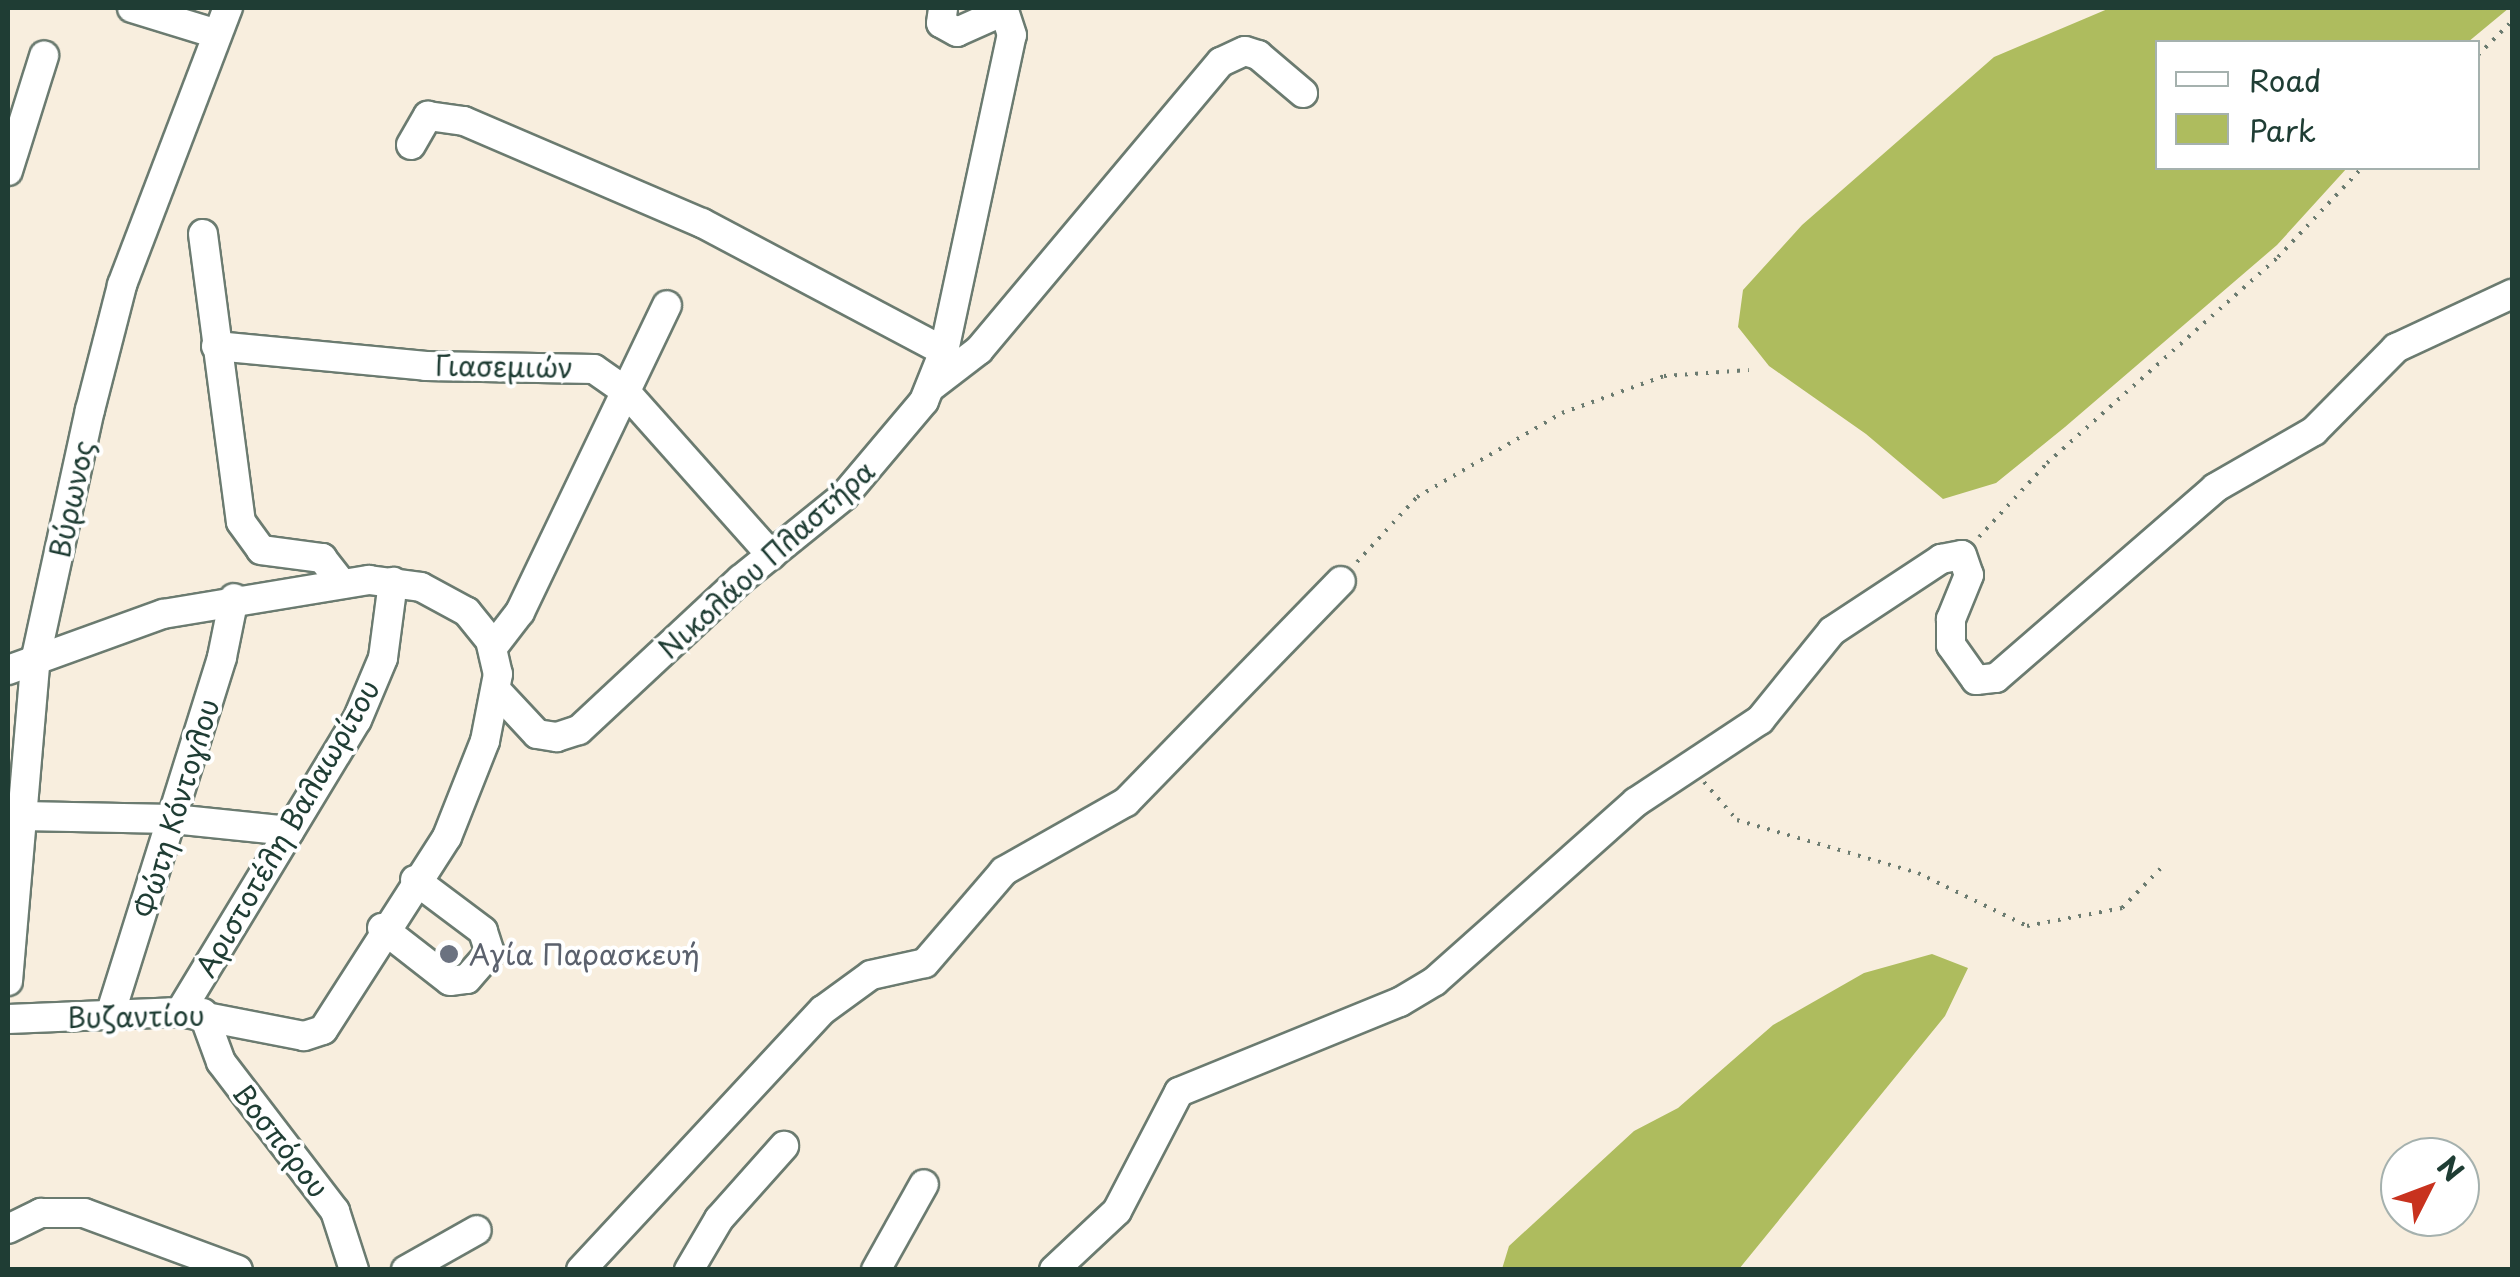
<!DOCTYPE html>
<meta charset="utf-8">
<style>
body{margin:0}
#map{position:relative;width:2520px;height:1277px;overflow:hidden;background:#f8eede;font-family:"Playpen Sans",sans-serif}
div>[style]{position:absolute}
.green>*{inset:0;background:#aebc5e}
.path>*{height:4px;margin-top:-2px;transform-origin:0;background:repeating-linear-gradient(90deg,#6b7b70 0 2.5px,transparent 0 10.5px)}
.roads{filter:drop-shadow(2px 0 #6b7b70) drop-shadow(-2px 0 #6b7b70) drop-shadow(0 2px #6b7b70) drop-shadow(0 -2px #6b7b70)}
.minor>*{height:28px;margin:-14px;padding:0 14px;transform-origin:14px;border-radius:14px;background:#fff}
.dots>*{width:28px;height:28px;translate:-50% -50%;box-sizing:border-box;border:5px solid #fff;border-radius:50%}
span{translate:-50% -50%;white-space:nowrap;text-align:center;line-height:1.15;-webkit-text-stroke:8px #fff;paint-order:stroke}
.street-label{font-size:28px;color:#1f3d34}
.worship-label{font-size:28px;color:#5b616d}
.left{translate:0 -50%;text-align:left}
.frame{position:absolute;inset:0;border:10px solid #1f3d34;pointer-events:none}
.legend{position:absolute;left:2155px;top:40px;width:325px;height:130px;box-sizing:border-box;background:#fff;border:2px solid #a5b1ae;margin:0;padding:12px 18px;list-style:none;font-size:30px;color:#1f3d34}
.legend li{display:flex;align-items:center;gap:20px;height:50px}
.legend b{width:50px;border:2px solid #a5b1ae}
.north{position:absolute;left:2380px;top:1137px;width:100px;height:100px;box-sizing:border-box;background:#fff;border:2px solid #a5b1ae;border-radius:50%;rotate:48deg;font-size:28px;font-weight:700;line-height:40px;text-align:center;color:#1f3d34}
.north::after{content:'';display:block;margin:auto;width:35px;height:45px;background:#c8321e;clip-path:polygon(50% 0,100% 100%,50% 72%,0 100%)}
</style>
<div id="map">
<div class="green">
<i style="clip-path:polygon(2110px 8px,2509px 8px,2468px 42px,2158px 42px,2158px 168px,2347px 168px,2277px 245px,2065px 427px,1996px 483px,1943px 499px,1866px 434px,1769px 366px,1738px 327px,1743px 290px,1802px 225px,1994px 57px)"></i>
<i style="clip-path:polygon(1932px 954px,1968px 968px,1945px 1016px,1739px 1269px,1502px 1269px,1509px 1246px,1634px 1131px,1678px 1108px,1773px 1025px,1864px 973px)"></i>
</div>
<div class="path">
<i style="left:2478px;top:55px;width:48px;rotate:-45deg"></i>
<i style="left:1979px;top:537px;width:100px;rotate:-47.4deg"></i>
<i style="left:2047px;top:463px;width:310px;rotate:-41.7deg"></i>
<i style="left:2278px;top:257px;width:122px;rotate:-46.7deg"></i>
<i style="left:1357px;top:562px;width:88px;rotate:-47.3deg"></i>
<i style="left:1417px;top:497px;width:168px;rotate:-30.1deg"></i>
<i style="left:1562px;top:413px;width:109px;rotate:-19.9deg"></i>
<i style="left:1664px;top:376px;width:85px;rotate:-4deg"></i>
<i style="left:1704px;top:782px;width:50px;rotate:49deg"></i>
<i style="left:1737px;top:820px;width:189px;rotate:16.3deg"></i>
<i style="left:1918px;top:873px;width:121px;rotate:25.9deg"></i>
<i style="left:2027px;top:926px;width:97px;rotate:-10.7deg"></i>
<i style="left:2122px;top:908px;width:62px;rotate:-45.7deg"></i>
</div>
<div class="roads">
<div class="minor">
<i style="left:132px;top:8px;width:86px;rotate:17deg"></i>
<i style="left:411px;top:145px;width:34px;rotate:-60deg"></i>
<i style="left:428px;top:116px;width:36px;rotate:8deg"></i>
<i style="left:464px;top:121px;width:259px;rotate:23.2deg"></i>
<i style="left:702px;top:223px;width:274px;rotate:27.9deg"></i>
<i style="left:8px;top:171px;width:121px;rotate:-72.6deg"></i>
<i style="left:203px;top:234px;width:290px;rotate:82.5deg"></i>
<i style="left:241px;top:522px;width:34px;rotate:54deg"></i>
<i style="left:261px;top:550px;width:62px;rotate:7.5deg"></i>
<i style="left:322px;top:558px;width:33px;rotate:52deg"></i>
<i style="left:216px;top:346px;width:211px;rotate:5.4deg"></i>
<i style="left:426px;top:366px;width:168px;rotate:1deg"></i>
<i style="left:594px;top:369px;width:38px;rotate:35deg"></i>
<i style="left:625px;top:391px;width:220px;rotate:48.3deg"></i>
<i style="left:932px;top:386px;width:59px;rotate:-37.5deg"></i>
<i style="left:979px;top:350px;width:376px;rotate:-50deg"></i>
<i style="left:1221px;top:62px;width:26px;rotate:-25deg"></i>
<i style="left:1245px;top:51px;width:14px;rotate:17deg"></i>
<i style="left:1258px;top:55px;width:59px;rotate:40.2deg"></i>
<i style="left:493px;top:647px;width:44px;rotate:-52.4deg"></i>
<i style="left:520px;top:612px;width:340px;rotate:-64.4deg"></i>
<i style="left:8px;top:670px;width:165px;rotate:-19.9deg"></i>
<i style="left:163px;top:614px;width:209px;rotate:-9.4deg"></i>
<i style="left:369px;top:580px;width:52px;rotate:7.7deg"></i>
<i style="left:421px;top:587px;width:52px;rotate:28.5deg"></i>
<i style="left:467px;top:612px;width:36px;rotate:51deg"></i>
<i style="left:490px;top:640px;width:35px;rotate:77deg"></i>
<i style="left:498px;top:674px;width:68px;rotate:101deg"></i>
<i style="left:485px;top:741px;width:103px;rotate:111.6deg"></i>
<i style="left:447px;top:837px;width:229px;rotate:122.7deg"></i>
<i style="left:323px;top:1030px;width:20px;rotate:162deg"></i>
<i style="left:304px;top:1036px;width:126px;rotate:-169deg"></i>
<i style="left:180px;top:1012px;width:172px;rotate:177.7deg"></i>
<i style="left:496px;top:690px;width:60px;rotate:47deg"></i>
<i style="left:537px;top:734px;width:20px;rotate:9deg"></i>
<i style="left:557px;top:737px;width:23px;rotate:-18deg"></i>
<i style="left:579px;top:730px;width:221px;rotate:-43deg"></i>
<i style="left:741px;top:579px;width:132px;rotate:-38.9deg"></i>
<i style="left:844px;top:496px;width:124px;rotate:-49.9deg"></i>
<i style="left:924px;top:401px;width:54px;rotate:-68.2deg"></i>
<i style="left:944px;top:351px;width:323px;rotate:-77.9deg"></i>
<i style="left:1012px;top:35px;width:25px;rotate:-108deg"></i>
<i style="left:1004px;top:11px;width:51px;rotate:155.9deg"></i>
<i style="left:957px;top:32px;width:18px;rotate:-151deg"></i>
<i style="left:941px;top:23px;width:15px;rotate:-82deg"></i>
<i style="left:22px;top:816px;width:151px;rotate:1.1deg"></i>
<i style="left:173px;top:819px;width:117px;rotate:5.9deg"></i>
<i style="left:382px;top:928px;width:86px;rotate:37.9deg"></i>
<i style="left:450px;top:981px;width:17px;rotate:-7deg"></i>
<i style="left:467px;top:979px;width:35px;rotate:-49deg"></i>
<i style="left:490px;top:953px;width:23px;rotate:-108deg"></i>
<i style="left:483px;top:931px;width:85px;rotate:-143.1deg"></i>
<i style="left:8px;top:981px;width:325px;rotate:-85.1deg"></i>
<i style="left:36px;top:657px;width:253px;rotate:-77.7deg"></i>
<i style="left:90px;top:410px;width:129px;rotate:-75.6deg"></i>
<i style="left:122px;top:285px;width:297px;rotate:-69.1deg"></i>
<i style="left:180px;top:1012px;width:341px;rotate:-58.8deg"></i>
<i style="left:357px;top:720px;width:67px;rotate:-67.2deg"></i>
<i style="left:383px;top:658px;width:77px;rotate:-82.5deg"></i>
<i style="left:203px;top:1013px;width:52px;rotate:69.8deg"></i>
<i style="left:221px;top:1062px;width:188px;rotate:52.6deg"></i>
<i style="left:335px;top:1211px;width:62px;rotate:72.1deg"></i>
<i style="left:110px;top:1015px;width:375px;rotate:-72.6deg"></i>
<i style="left:222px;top:657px;width:60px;rotate:-78.5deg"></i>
<i style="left:8px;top:1229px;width:37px;rotate:-26deg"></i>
<i style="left:41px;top:1213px;width:43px"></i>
<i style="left:84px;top:1213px;width:164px;rotate:20.3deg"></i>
<i style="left:406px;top:1270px;width:81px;rotate:-29.4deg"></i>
<i style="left:581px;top:1270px;width:355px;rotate:-47.1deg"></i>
<i style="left:823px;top:1010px;width:59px;rotate:-36.1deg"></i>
<i style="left:871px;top:975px;width:55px;rotate:-12.5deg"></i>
<i style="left:925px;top:963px;width:121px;rotate:-49.3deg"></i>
<i style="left:1004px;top:871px;width:140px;rotate:-29.5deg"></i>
<i style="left:1126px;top:802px;width:308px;rotate:-45.8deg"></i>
<i style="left:689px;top:1270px;width:59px;rotate:-59.5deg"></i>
<i style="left:719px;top:1219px;width:98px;rotate:-48.3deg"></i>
<i style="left:876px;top:1270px;width:98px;rotate:-60.8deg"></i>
<i style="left:1054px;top:1270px;width:86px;rotate:-43.1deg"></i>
<i style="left:1117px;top:1211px;width:134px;rotate:-62.5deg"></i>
<i style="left:1179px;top:1092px;width:239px;rotate:-22.2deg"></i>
<i style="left:1400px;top:1002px;width:41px;rotate:-31deg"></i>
<i style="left:1435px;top:981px;width:269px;rotate:-41.7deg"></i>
<i style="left:1636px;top:802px;width:149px;rotate:-33.5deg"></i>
<i style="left:1760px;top:720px;width:114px;rotate:-51deg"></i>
<i style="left:1832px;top:631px;width:131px;rotate:-33.4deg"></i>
<i style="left:1941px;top:559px;width:21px;rotate:-11deg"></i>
<i style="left:1962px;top:555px;width:21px;rotate:71deg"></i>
<i style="left:1969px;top:575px;width:48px;rotate:112.2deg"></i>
<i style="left:1951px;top:619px;width:26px;rotate:90deg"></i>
<i style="left:1951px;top:645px;width:43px;rotate:54.5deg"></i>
<i style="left:1976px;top:680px;width:20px;rotate:-6deg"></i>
<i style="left:1996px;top:678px;width:290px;rotate:-40.9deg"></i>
<i style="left:2215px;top:488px;width:114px;rotate:-29.9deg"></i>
<i style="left:2314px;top:431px;width:117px;rotate:-45.3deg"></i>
<i style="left:2396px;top:348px;width:128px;rotate:-25deg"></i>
</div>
</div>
<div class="dots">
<i style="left:449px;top:954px;background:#6b7280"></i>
</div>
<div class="street-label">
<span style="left:504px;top:366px;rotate:1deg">Γιασεμιών</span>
<span style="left:71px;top:499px;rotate:-78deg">Βύρωνος</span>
<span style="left:766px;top:559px;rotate:-42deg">Νικολάου Πλαστήρα</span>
<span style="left:176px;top:808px;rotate:-73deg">Φώτη Κόντογλου</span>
<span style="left:287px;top:828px;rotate:-60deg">Αριστοτέλη Βαλαωρίτου</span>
<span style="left:136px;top:1016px;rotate:-1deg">Βυζαντίου</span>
<span style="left:281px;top:1140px;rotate:52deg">Βοσπόρου</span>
</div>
<div class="worship-label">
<span class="left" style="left:469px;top:954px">Αγία Παρασκευή</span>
</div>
<div class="frame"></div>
<ul class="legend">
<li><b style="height:12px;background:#fff"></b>Road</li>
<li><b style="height:28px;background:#aebc5e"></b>Park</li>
</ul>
<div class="north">N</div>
</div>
